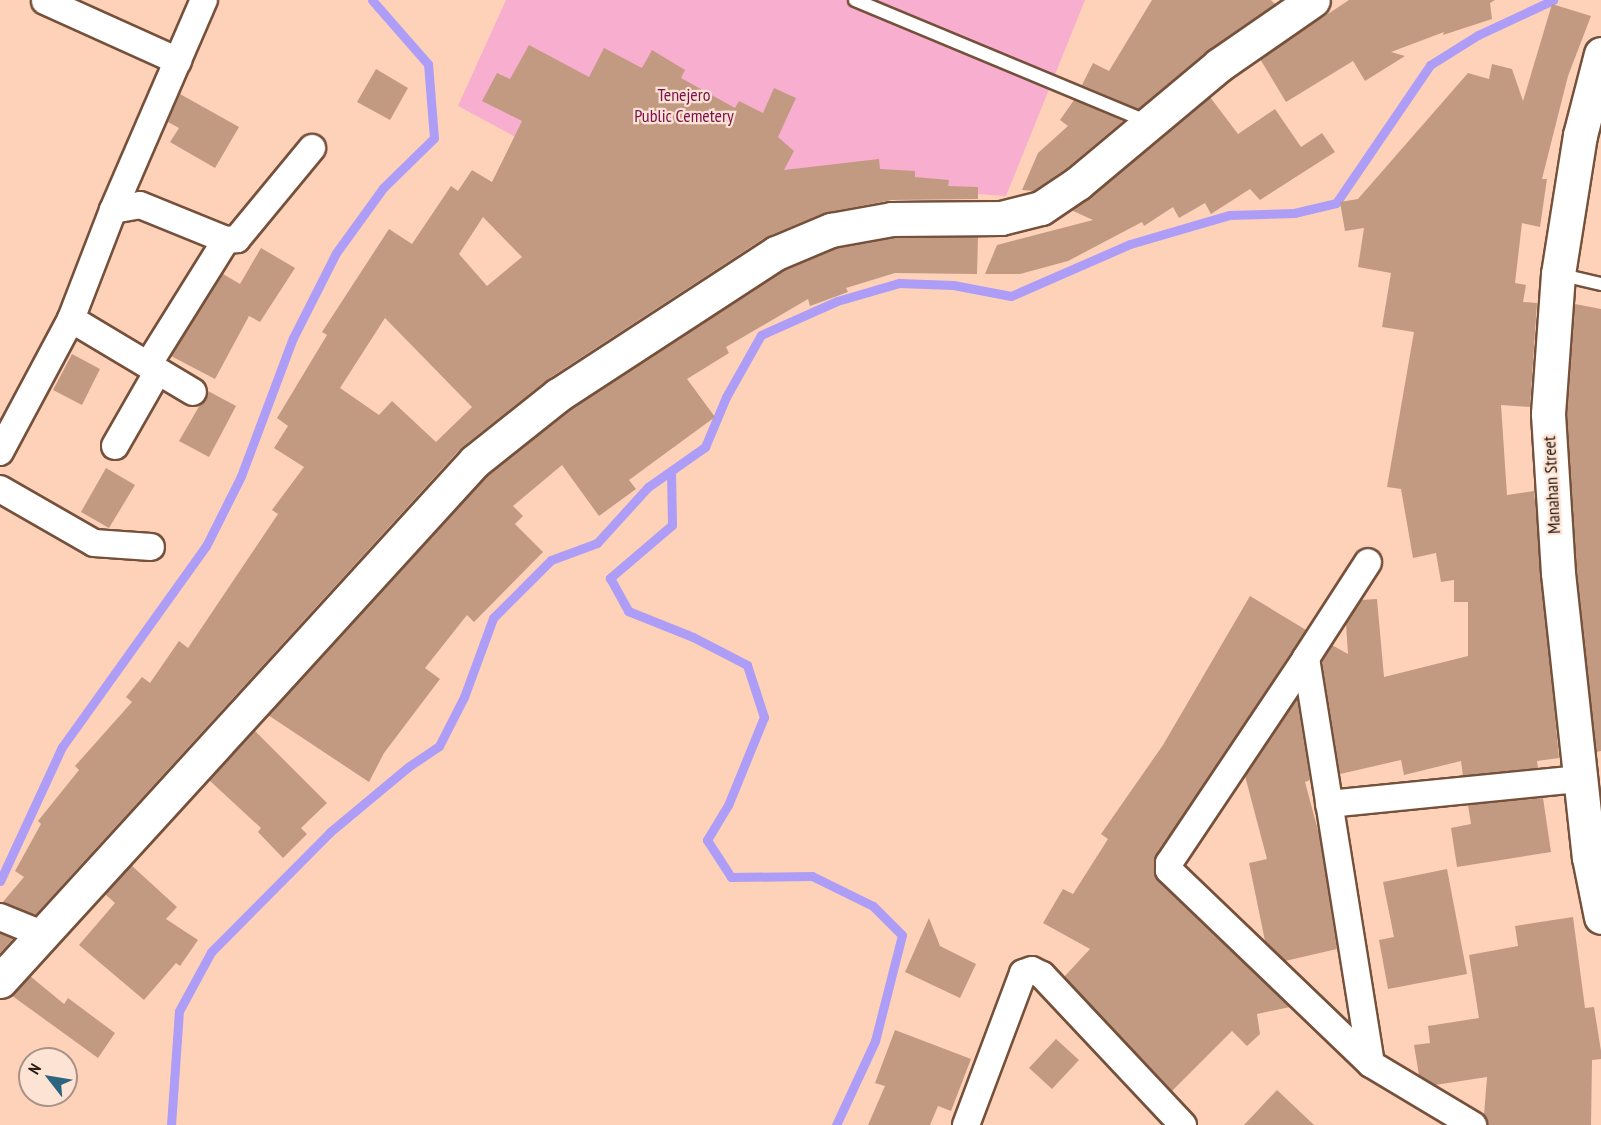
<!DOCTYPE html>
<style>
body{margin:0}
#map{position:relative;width:1601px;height:1125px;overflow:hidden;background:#fdd2b9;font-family:"PT Sans Narrow",sans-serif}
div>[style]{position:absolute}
.green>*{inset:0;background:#f8aecf}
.stream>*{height:9px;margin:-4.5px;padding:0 4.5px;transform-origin:4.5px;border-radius:4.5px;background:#ad9df7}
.building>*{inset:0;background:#c29a82}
.roads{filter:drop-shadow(2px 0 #75513c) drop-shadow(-2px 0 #75513c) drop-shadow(0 2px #75513c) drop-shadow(0 -2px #75513c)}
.lane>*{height:12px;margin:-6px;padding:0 6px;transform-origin:6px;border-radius:6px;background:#fff}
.street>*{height:26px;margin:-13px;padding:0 13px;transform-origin:13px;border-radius:13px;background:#fff}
.secondary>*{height:33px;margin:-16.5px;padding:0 16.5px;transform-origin:16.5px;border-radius:16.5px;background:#fff}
span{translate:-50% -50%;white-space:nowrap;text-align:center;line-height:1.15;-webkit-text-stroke:4.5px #fde3d4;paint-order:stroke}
.park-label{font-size:18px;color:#7c0d4f}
.street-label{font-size:18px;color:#281910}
.north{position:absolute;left:18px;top:1047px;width:60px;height:60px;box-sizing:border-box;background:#fde3d4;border:2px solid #a89286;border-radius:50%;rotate:301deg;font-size:16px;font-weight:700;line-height:24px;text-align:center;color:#281910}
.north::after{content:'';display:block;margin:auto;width:21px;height:27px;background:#2d647f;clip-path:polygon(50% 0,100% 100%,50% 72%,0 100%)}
</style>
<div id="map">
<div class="green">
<i style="clip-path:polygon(506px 0,1085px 0,1006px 196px,950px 192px,664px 217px,458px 106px)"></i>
</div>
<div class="stream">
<i style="left:671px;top:471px;width:54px;rotate:88.9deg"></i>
<i style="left:672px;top:525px;width:82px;rotate:139.5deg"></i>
<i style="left:610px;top:578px;width:38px;rotate:61deg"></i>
<i style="left:628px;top:611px;width:70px;rotate:21.8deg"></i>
<i style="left:693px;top:637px;width:61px;rotate:27.4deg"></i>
<i style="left:747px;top:665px;width:55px;rotate:71.9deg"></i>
<i style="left:764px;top:717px;width:95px;rotate:112.2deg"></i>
<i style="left:728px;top:805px;width:41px;rotate:121deg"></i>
<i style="left:707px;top:840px;width:44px;rotate:57deg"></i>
<i style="left:731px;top:877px;width:81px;rotate:-0.7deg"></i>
<i style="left:812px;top:876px;width:68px;rotate:26.2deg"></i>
<i style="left:873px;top:906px;width:41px;rotate:45deg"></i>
<i style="left:902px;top:935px;width:109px;rotate:104.3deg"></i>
<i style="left:875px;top:1041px;width:93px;rotate:114.9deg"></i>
<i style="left:0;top:881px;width:148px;rotate:-65.2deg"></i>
<i style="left:62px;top:747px;width:247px;rotate:-54.4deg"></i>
<i style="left:206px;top:546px;width:78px;rotate:-63.4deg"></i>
<i style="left:241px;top:476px;width:147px;rotate:-69.4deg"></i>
<i style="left:293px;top:338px;width:95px;rotate:-63.2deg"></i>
<i style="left:336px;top:253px;width:80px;rotate:-54.1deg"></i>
<i style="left:383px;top:188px;width:71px;rotate:-44.4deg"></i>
<i style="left:434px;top:138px;width:74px;rotate:-94.6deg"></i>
<i style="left:428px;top:64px;width:85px;rotate:-131.2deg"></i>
<i style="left:171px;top:1125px;width:114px;rotate:-86deg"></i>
<i style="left:179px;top:1011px;width:67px;rotate:-61.5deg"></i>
<i style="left:211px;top:952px;width:169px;rotate:-45.2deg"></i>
<i style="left:330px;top:832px;width:102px;rotate:-39.8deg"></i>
<i style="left:408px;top:767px;width:37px;rotate:-34deg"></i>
<i style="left:439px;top:746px;width:55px;rotate:-63deg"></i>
<i style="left:464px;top:697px;width:84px;rotate:-69.8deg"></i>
<i style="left:493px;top:618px;width:82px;rotate:-45deg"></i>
<i style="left:551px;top:560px;width:49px;rotate:-20.3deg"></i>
<i style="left:597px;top:543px;width:76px;rotate:-47.7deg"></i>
<i style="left:648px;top:487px;width:70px;rotate:-35.1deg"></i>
<i style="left:705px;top:447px;width:54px;rotate:-67.2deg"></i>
<i style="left:726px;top:397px;width:71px;rotate:-60.6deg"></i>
<i style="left:761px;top:335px;width:83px;rotate:-24.1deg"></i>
<i style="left:837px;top:301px;width:65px;rotate:-16.2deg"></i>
<i style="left:899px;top:283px;width:54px;rotate:2.1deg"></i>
<i style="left:953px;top:285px;width:59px;rotate:10.7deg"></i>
<i style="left:1011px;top:296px;width:130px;rotate:-23.6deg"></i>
<i style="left:1130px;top:244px;width:103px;rotate:-16.3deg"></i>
<i style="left:1229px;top:215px;width:65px;rotate:-1.8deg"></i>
<i style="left:1294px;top:213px;width:43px;rotate:-13.4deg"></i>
<i style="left:1336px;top:203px;width:167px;rotate:-55.7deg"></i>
<i style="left:1430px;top:65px;width:57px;rotate:-32deg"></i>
<i style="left:1478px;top:35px;width:83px;rotate:-25deg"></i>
</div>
<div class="building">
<i style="clip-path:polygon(1152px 0,1271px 0,1275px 4px,1207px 51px,1138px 109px,1082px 85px,1093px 63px,1109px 71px)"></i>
<i style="clip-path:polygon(1349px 0,1495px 0,1490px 3px,1492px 19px,1443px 35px,1444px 32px,1391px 52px,1405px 56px,1365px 81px,1353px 61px,1286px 102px,1260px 59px)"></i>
<i style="clip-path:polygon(1552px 4px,1591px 16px,1568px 76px,1542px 179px,1547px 179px,1540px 227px,1522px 223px,1515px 283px,1526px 285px,1523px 302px,1537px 303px,1530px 407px,1501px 405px,1507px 495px,1534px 491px,1559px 758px,1537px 761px,1538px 768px,1463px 776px,1461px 761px,1404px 775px,1401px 760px,1340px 774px,1322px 661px,1332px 645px,1348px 654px,1346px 624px,1361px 600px,1377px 599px,1384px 677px,1468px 656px,1468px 602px,1454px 602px,1454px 580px,1441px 582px,1436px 553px,1413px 558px,1401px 489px,1387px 487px,1414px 332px,1382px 327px,1391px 273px,1358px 267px,1364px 228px,1345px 231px,1340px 202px,1358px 199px,1468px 73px,1489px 79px,1492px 64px,1512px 69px,1523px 101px)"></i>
<i style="clip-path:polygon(evenodd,529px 45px,589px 77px,604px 48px,642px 68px,652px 50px,685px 70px,681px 78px,735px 108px,739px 101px,763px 113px,774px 88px,796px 98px,778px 137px,794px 151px,784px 170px,879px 159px,880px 169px,915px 171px,915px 177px,949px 180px,948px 186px,978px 187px,978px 199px,892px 200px,824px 213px,766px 237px,548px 379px,461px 448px,35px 915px,2px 903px,24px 877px,15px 871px,41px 824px,38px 821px,79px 770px,75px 766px,132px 702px,126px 697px,142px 677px,150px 683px,179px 641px,188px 648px,278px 514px,272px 510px,304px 467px,274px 448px,288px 426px,277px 418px,327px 335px,322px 332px,389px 229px,412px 244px,451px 186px,458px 191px,472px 170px,492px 182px,522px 121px,482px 101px,497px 73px,510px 79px,529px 45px,483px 217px,522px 257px,487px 286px,459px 254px,483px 217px,529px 45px,385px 318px,472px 407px,436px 442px,392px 401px,379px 415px,340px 388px,385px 318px)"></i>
<i style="clip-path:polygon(376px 69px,408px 88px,390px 120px,357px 102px)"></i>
<i style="clip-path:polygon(180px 94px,239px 127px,215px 168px,170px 142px,179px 128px,168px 122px)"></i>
<i style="clip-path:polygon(1210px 97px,1238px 134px,1275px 109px,1301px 147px,1322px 133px,1335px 152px,1260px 200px,1250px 189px,1211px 214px,1205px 203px,1179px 218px,1173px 207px,1144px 226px,1142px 222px,1068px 261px,1020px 274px,985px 274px,997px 245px,1093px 220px,1071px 210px)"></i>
<i style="clip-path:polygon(1074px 100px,1123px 121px,1067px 168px,1033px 191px,1022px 190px,1038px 153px,1068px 126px,1060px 120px)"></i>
<i style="clip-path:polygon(978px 237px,977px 274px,895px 273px,846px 288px,848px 292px,810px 306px,808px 299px,726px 347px,729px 353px,687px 379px,715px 417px,629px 480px,636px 489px,599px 516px,562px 465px,513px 506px,523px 516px,515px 524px,543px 552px,474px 622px,467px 615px,425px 668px,440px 679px,384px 753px,369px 782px,268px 715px,488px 475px,569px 410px,785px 270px,836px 248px,894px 238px)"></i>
<i style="clip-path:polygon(261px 248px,295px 268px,260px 322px,249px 316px,215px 379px,171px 356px,223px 274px,240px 284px)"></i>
<i style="clip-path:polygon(1575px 304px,1601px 309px,1601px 751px,1596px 752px,1577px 571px,1567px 414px)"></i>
<i style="clip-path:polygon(72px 354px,100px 369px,82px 405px,53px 390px)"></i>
<i style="clip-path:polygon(208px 391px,236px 406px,209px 457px,179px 441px)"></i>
<i style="clip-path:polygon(106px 468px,135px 485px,109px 528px,81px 512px)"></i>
<i style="clip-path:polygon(1250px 596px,1306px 630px,1157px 855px,1154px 870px,1159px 881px,1290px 1007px,1257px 1014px,1260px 1034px,1247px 1046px,1232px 1031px,1172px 1091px,1064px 977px,1090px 949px,1043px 923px,1063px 889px,1073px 894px,1108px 839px,1101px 834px,1163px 745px)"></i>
<i style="clip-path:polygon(1297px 698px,1310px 780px,1305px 782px,1320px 838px,1337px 949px,1285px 961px,1265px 941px,1249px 863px,1267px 859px,1245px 776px)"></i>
<i style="clip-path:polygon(254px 730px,327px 803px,301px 828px,307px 834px,283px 858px,258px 832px,261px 828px,209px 780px)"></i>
<i style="clip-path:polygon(1543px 798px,1551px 852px,1457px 867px,1451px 828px,1471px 824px,1468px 805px)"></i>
<i style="clip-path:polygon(131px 865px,177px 907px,166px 919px,198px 940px,180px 966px,176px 963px,144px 1000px,79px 945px,115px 903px,105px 894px)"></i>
<i style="clip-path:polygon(1447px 869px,1467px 974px,1388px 989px,1379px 940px,1394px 937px,1383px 882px)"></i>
<i style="clip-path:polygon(1573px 917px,1585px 1008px,1594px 1007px,1601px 1051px,1601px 1059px,1592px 1060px,1591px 1125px,1488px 1125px,1484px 1115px,1487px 1077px,1435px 1085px,1419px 1075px,1414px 1045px,1430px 1043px,1428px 1026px,1479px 1018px,1469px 955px,1518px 946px,1515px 926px)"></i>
<i style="clip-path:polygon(929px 918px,940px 946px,976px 964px,960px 998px,905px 972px)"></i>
<i style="clip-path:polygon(0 933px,13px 939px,0 953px)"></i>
<i style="clip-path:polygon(30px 976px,64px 1004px,68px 998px,115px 1033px,98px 1058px,11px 995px)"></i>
<i style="clip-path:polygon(895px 1030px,971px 1059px,951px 1111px,938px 1106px,930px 1125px,868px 1125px,885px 1086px,875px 1083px)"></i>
<i style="clip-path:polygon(1056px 1039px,1079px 1060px,1052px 1089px,1029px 1068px)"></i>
<i style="clip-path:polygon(1277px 1090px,1314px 1125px,1244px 1125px)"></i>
</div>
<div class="roads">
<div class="lane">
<i style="left:855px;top:0;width:315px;rotate:22.6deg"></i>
<i style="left:1558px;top:274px;width:44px;rotate:13.1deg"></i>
</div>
<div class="street">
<i style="left:45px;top:1px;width:146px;rotate:24.3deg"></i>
<i style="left:113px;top:210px;width:27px;rotate:-10deg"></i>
<i style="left:140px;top:205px;width:93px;rotate:22.1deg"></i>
<i style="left:226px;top:240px;width:147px;rotate:122deg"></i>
<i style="left:226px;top:240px;width:11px;rotate:-5deg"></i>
<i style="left:237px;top:239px;width:118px;rotate:-50.5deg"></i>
<i style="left:71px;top:319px;width:142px;rotate:30.9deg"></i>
<i style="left:115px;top:446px;width:86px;rotate:-60.2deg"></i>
<i style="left:0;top:452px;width:151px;rotate:-61.9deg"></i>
<i style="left:71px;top:319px;width:117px;rotate:-68.9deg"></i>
<i style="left:113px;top:210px;width:229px;rotate:-66.6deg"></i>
<i style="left:0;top:489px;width:108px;rotate:29.9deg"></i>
<i style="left:94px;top:543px;width:57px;rotate:4deg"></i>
<i style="left:1306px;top:658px;width:114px;rotate:-57.1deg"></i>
<i style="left:1329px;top:804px;width:252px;rotate:-5.7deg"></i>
<i style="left:0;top:917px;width:48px;rotate:22.2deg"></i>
<i style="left:1371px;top:1064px;width:280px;rotate:-136.2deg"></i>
<i style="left:1169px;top:870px;width:7px;rotate:-90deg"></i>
<i style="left:1169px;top:863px;width:247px;rotate:-56.2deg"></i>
<i style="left:1306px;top:658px;width:411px;rotate:80.9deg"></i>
<i style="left:1371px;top:1064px;width:119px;rotate:30.9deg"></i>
<i style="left:966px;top:1125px;width:162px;rotate:-69.4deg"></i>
<i style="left:1023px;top:973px;width:9px;rotate:-18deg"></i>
<i style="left:1032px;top:970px;width:11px;rotate:27deg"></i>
<i style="left:1042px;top:975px;width:206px;rotate:46.8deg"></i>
</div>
<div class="secondary">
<i style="left:1601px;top:54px;width:84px;rotate:104.5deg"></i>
<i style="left:1580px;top:135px;width:141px;rotate:99deg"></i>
<i style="left:1558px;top:274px;width:140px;rotate:94.1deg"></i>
<i style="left:1548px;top:414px;width:159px;rotate:86.4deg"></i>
<i style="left:1558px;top:573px;width:286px;rotate:83.8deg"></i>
<i style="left:1589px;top:857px;width:61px;rotate:78.7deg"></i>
<i style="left:0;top:981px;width:704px;rotate:-47.59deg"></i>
<i style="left:475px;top:461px;width:106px;rotate:-38.5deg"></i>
<i style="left:558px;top:395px;width:260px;rotate:-33.1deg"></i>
<i style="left:776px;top:253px;width:60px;rotate:-22.7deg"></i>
<i style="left:831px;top:230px;width:62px;rotate:-10.2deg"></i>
<i style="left:892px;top:219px;width:109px;rotate:-0.5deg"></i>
<i style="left:1001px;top:218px;width:41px;rotate:-14deg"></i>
<i style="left:1041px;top:208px;width:45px;rotate:-34deg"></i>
<i style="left:1078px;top:183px;width:184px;rotate:-39.9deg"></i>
<i style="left:1219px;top:65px;width:114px;rotate:-34.7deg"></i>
</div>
</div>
<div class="park-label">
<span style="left:684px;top:106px">Tenejero<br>Public Cemetery</span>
</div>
<div class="street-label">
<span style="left:1552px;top:485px;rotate:-93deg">Manahan Street</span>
</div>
<div class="north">N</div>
</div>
